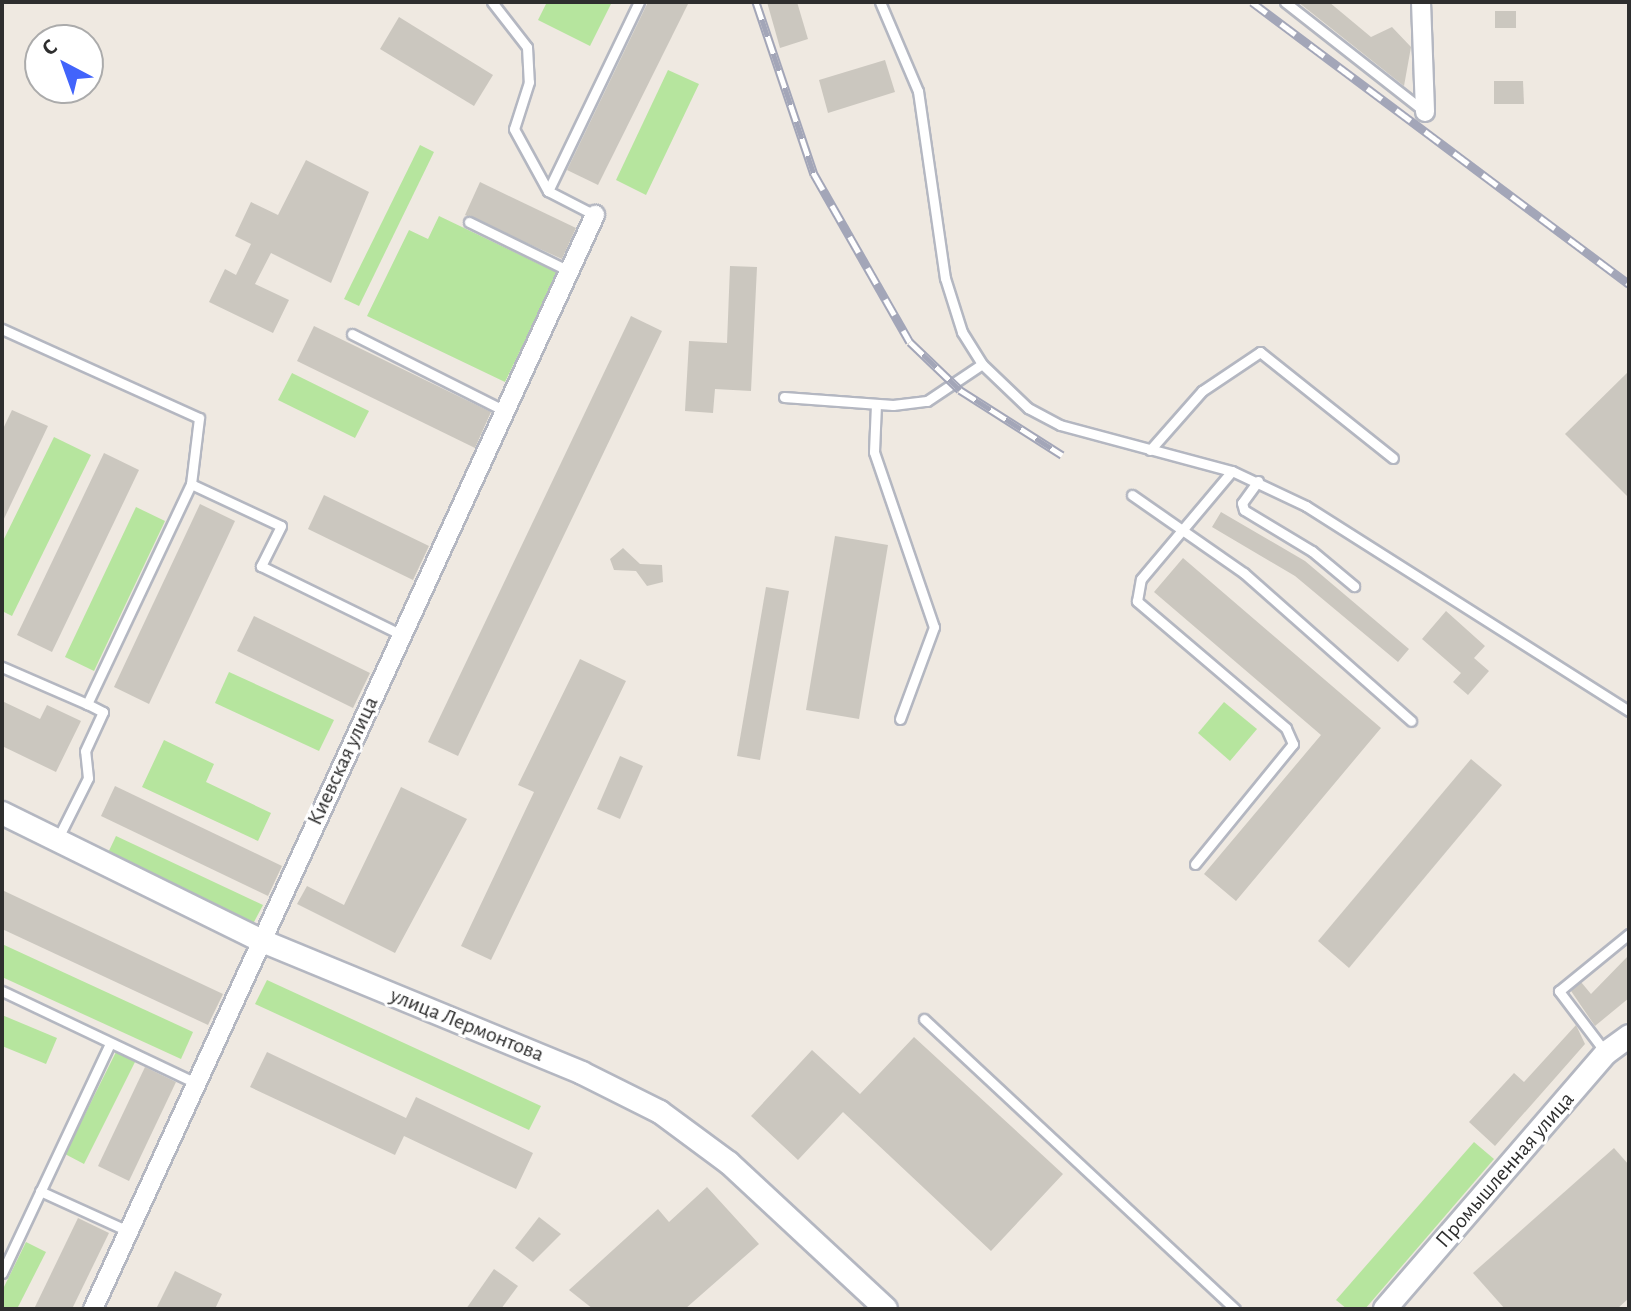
<!DOCTYPE html>
<meta charset="utf-8">
<style>
body{margin:0}
#map{position:relative;width:1631px;height:1311px;overflow:hidden;background:#efe9e1;font-family:"Alegreya Sans",sans-serif}
div>[style]{position:absolute}
.green>*{inset:0;background:#b6e59e}
.building>*{inset:0;background:#cbc7bf}
.roads{filter:drop-shadow(2px 0 #b4b7c1) drop-shadow(-2px 0 #b4b7c1) drop-shadow(0 2px #b4b7c1) drop-shadow(0 -2px #b4b7c1)}
.service>*{height:9px;margin:-4.5px;padding:0 4.5px;transform-origin:4.5px;border-radius:4.5px;background:#fff}
.minor>*{height:18px;margin:-9px;padding:0 9px;transform-origin:9px;border-radius:9px;background:#fff}
.tertiary>*{height:22px;margin:-11px;padding:0 11px;transform-origin:11px;border-radius:11px;background:#fff}
.rail>*{height:9px;margin-top:-4.5px;transform-origin:0;background:repeating-linear-gradient(90deg,#fff 0 18px,#a3a6b8 0 36px);box-sizing:border-box;border-block:2px solid #a3a6b8}
span{translate:-50% -50%;white-space:nowrap;text-align:center;line-height:1.15;-webkit-text-stroke:6px #fff;paint-order:stroke}
.street-label{font-size:22px;color:#2e2e2e}
.frame{position:absolute;inset:0;border:4px solid #2e2e2e;pointer-events:none}
.north{position:absolute;left:24px;top:24px;width:80px;height:80px;box-sizing:border-box;background:#fff;border:2px solid #ababab;border-radius:50%;rotate:319deg;font-size:22px;font-weight:700;line-height:32px;text-align:center;color:#2e2e2e}
.north::after{content:'';display:block;margin:auto;width:28px;height:36px;background:#4264fb;clip-path:polygon(50% 0,100% 100%,50% 72%,0 100%)}
</style>
<div id="map">
<div class="green">
<i style="clip-path:polygon(547px 2px,612px 2px,590px 46px,538px 20px)"></i>
<i style="clip-path:polygon(668px 70px,699px 84px,646px 195px,616px 180px)"></i>
<i style="clip-path:polygon(420px 145px,434px 152px,359px 306px,344px 299px)"></i>
<i style="clip-path:polygon(439px 216px,558px 273px,505px 382px,367px 316px,409px 230px,428px 239px)"></i>
<i style="clip-path:polygon(292px 373px,369px 411px,355px 438px,278px 400px)"></i>
<i style="clip-path:polygon(54px 437px,91px 455px,12px 616px,2px 611px,2px 543px)"></i>
<i style="clip-path:polygon(136px 507px,165px 521px,94px 671px,65px 657px)"></i>
<i style="clip-path:polygon(229px 672px,334px 720px,319px 751px,215px 703px)"></i>
<i style="clip-path:polygon(1224px 702px,1257px 729px,1230px 761px,1198px 733px)"></i>
<i style="clip-path:polygon(164px 740px,214px 764px,206px 782px,271px 813px,258px 841px,142px 787px)"></i>
<i style="clip-path:polygon(116px 836px,263px 905px,253px 924px,107px 855px)"></i>
<i style="clip-path:polygon(2px 944px,193px 1032px,181px 1059px,2px 977px)"></i>
<i style="clip-path:polygon(267px 980px,541px 1106px,529px 1130px,255px 1004px)"></i>
<i style="clip-path:polygon(2px 1015px,57px 1038px,46px 1064px,2px 1046px)"></i>
<i style="clip-path:polygon(117px 1050px,136px 1060px,84px 1164px,65px 1154px)"></i>
<i style="clip-path:polygon(1474px 1142px,1494px 1159px,1365px 1309px,1347px 1309px,1336px 1300px)"></i>
<i style="clip-path:polygon(26px 1242px,46px 1252px,17px 1309px,2px 1309px,2px 1291px)"></i>
</div>
<div class="building">
<i style="clip-path:polygon(648px 2px,689px 2px,598px 185px,567px 170px)"></i>
<i style="clip-path:polygon(767px 2px,797px 2px,808px 39px,780px 48px)"></i>
<i style="clip-path:polygon(1298px 2px,1329px 2px,1371px 37px,1392px 27px,1411px 47px,1404px 86px)"></i>
<i style="clip-path:polygon(1495px 11px,1516px 11px,1516px 28px,1495px 28px)"></i>
<i style="clip-path:polygon(399px 17px,493px 75px,474px 106px,380px 49px)"></i>
<i style="clip-path:polygon(885px 60px,895px 92px,828px 113px,819px 80px)"></i>
<i style="clip-path:polygon(1494px 81px,1523px 81px,1524px 104px,1494px 104px)"></i>
<i style="clip-path:polygon(306px 160px,369px 192px,331px 283px,271px 253px,255px 284px,289px 300px,273px 333px,209px 302px,225px 269px,236px 275px,251px 244px,235px 236px,251px 202px,278px 215px)"></i>
<i style="clip-path:polygon(480px 182px,576px 228px,562px 259px,465px 215px)"></i>
<i style="clip-path:polygon(730px 266px,757px 267px,751px 391px,715px 389px,713px 413px,685px 411px,689px 341px,727px 343px)"></i>
<i style="clip-path:polygon(631px 316px,662px 331px,458px 756px,428px 742px)"></i>
<i style="clip-path:polygon(314px 326px,491px 412px,475px 448px,297px 361px)"></i>
<i style="clip-path:polygon(1629px 371px,1629px 498px,1565px 434px)"></i>
<i style="clip-path:polygon(12px 410px,48px 426px,2px 523px,2px 431px)"></i>
<i style="clip-path:polygon(104px 453px,139px 470px,52px 652px,17px 635px)"></i>
<i style="clip-path:polygon(324px 495px,429px 546px,413px 580px,308px 529px)"></i>
<i style="clip-path:polygon(200px 504px,235px 521px,149px 704px,114px 687px)"></i>
<i style="clip-path:polygon(1221px 512px,1305px 561px,1409px 649px,1398px 662px,1295px 576px,1212px 527px)"></i>
<i style="clip-path:polygon(835px 536px,888px 545px,859px 719px,806px 710px)"></i>
<i style="clip-path:polygon(623px 548px,640px 564px,662px 565px,663px 582px,647px 586px,636px 571px,614px 570px,610px 559px)"></i>
<i style="clip-path:polygon(1183px 558px,1381px 728px,1236px 901px,1204px 874px,1321px 735px,1154px 592px)"></i>
<i style="clip-path:polygon(766px 587px,789px 591px,760px 760px,737px 756px)"></i>
<i style="clip-path:polygon(1446px 611px,1485px 646px,1474px 658px,1489px 671px,1468px 695px,1453px 682px,1461px 673px,1422px 639px)"></i>
<i style="clip-path:polygon(254px 616px,370px 673px,353px 708px,237px 651px)"></i>
<i style="clip-path:polygon(580px 659px,626px 681px,491px 960px,461px 946px,534px 792px,518px 785px)"></i>
<i style="clip-path:polygon(2px 701px,40px 719px,47px 705px,81px 721px,56px 772px,2px 746px)"></i>
<i style="clip-path:polygon(620px 756px,643px 766px,620px 819px,597px 809px)"></i>
<i style="clip-path:polygon(1471px 759px,1502px 785px,1349px 968px,1318px 941px)"></i>
<i style="clip-path:polygon(115px 786px,282px 866px,268px 896px,101px 816px)"></i>
<i style="clip-path:polygon(401px 787px,467px 819px,395px 953px,297px 904px,307px 886px,344px 905px)"></i>
<i style="clip-path:polygon(2px 890px,223px 994px,208px 1025px,2px 929px)"></i>
<i style="clip-path:polygon(1629px 955px,1629px 998px,1595px 1026px,1571px 991px,1581px 982px,1591px 994px)"></i>
<i style="clip-path:polygon(1576px 1025px,1585px 1044px,1495px 1146px,1469px 1122px,1514px 1073px,1524px 1082px)"></i>
<i style="clip-path:polygon(914px 1037px,1063px 1174px,991px 1251px,843px 1112px,798px 1160px,751px 1116px,812px 1050px,860px 1094px)"></i>
<i style="clip-path:polygon(267px 1052px,406px 1118px,416px 1097px,533px 1153px,516px 1189px,404px 1136px,395px 1155px,250px 1087px)"></i>
<i style="clip-path:polygon(145px 1067px,176px 1082px,129px 1181px,98px 1166px)"></i>
<i style="clip-path:polygon(1614px 1148px,1629px 1165px,1629px 1298px,1617px 1309px,1505px 1309px,1473px 1273px)"></i>
<i style="clip-path:polygon(707px 1187px,759px 1244px,685px 1309px,593px 1309px,569px 1290px,658px 1209px,669px 1222px)"></i>
<i style="clip-path:polygon(539px 1217px,561px 1234px,533px 1262px,515px 1248px)"></i>
<i style="clip-path:polygon(78px 1218px,109px 1233px,72px 1309px,34px 1309px)"></i>
<i style="clip-path:polygon(494px 1269px,518px 1286px,501px 1309px,466px 1309px)"></i>
<i style="clip-path:polygon(175px 1271px,222px 1294px,215px 1309px,156px 1309px)"></i>
</div>
<div class="roads">
<div class="service">
<i style="left:492px;top:2px;width:57px;rotate:52.1deg"></i>
<i style="left:527px;top:47px;width:35px;rotate:87deg"></i>
<i style="left:529px;top:82px;width:49px;rotate:107.7deg"></i>
<i style="left:514px;top:129px;width:71px;rotate:61.3deg"></i>
<i style="left:548px;top:191px;width:53px;rotate:27.1deg"></i>
<i style="left:880px;top:2px;width:97px;rotate:66.9deg"></i>
<i style="left:918px;top:91px;width:189px;rotate:81.8deg"></i>
<i style="left:945px;top:278px;width:57px;rotate:72.5deg"></i>
<i style="left:962px;top:332px;width:38px;rotate:58deg"></i>
<i style="left:1285px;top:2px;width:177px;rotate:38.1deg"></i>
<i style="left:548px;top:191px;width:210px;rotate:-64.3deg"></i>
<i style="left:469px;top:222px;width:111px;rotate:26.1deg"></i>
<i style="left:2px;top:329px;width:216px;rotate:24.3deg"></i>
<i style="left:199px;top:418px;width:66px;rotate:96.9deg"></i>
<i style="left:352px;top:334px;width:171px;rotate:26.7deg"></i>
<i style="left:784px;top:397px;width:109px;rotate:4.2deg"></i>
<i style="left:893px;top:405px;width:34px;rotate:-7deg"></i>
<i style="left:927px;top:401px;width:66px;rotate:-33.9deg"></i>
<i style="left:982px;top:364px;width:64px;rotate:43.7deg"></i>
<i style="left:1028px;top:408px;width:36px;rotate:28deg"></i>
<i style="left:1060px;top:425px;width:178px;rotate:15deg"></i>
<i style="left:1232px;top:471px;width:82px;rotate:25.3deg"></i>
<i style="left:1306px;top:506px;width:383px;rotate:32.4deg"></i>
<i style="left:876px;top:404px;width:48px;rotate:92.4deg"></i>
<i style="left:874px;top:452px;width:185px;rotate:71.1deg"></i>
<i style="left:934px;top:627px;width:98px;rotate:110.3deg"></i>
<i style="left:1150px;top:450px;width:79px;rotate:-48.6deg"></i>
<i style="left:1202px;top:391px;width:70px;rotate:-33.9deg"></i>
<i style="left:1260px;top:352px;width:170px;rotate:38.6deg"></i>
<i style="left:1258px;top:481px;width:27px;rotate:126deg"></i>
<i style="left:1242px;top:503px;width:7px;rotate:74deg"></i>
<i style="left:1244px;top:510px;width:79px;rotate:31.1deg"></i>
<i style="left:1312px;top:551px;width:55px;rotate:39.8deg"></i>
<i style="left:1132px;top:495px;width:136px;rotate:34.9deg"></i>
<i style="left:1244px;top:573px;width:223px;rotate:41.5deg"></i>
<i style="left:2px;top:667px;width:93px;rotate:23.5deg"></i>
<i style="left:87px;top:704px;width:243px;rotate:-64.7deg"></i>
<i style="left:191px;top:484px;width:99px;rotate:25deg"></i>
<i style="left:281px;top:526px;width:45px;rotate:116.6deg"></i>
<i style="left:261px;top:566px;width:157px;rotate:26.1deg"></i>
<i style="left:57px;top:840px;width:69px;rotate:-63.4deg"></i>
<i style="left:88px;top:778px;width:27px;rotate:-96deg"></i>
<i style="left:85px;top:751px;width:43px;rotate:-65.2deg"></i>
<i style="left:103px;top:712px;width:18px;rotate:-153deg"></i>
<i style="left:1195px;top:864px;width:155px;rotate:-50.8deg"></i>
<i style="left:1293px;top:744px;width:17px;rotate:-114deg"></i>
<i style="left:1286px;top:728px;width:196px;rotate:-139.6deg"></i>
<i style="left:1137px;top:601px;width:22px;rotate:-80deg"></i>
<i style="left:1141px;top:579px;width:141px;rotate:-49.9deg"></i>
<i style="left:2px;top:991px;width:215px;rotate:25.4deg"></i>
<i style="left:924px;top:1019px;width:425px;rotate:43deg"></i>
<i style="left:1606px;top:1053px;width:78px;rotate:-127.2deg"></i>
<i style="left:1559px;top:991px;width:90px;rotate:-39.2deg"></i>
<i style="left:40px;top:1191px;width:97px;rotate:24.4deg"></i>
<i style="left:2px;top:1273px;width:254px;rotate:-64.8deg"></i>
</div>
<div class="minor">
<i style="left:1421px;top:2px;width:110px;rotate:87.9deg"></i>
<i style="left:93px;top:1309px;width:1204px;rotate:-65.35deg"></i>
</div>
<div class="tertiary">
<i style="left:2px;top:813px;width:288px;rotate:26.2deg"></i>
<i style="left:260px;top:940px;width:348px;rotate:22.4deg"></i>
<i style="left:582px;top:1073px;width:87px;rotate:26.6deg"></i>
<i style="left:660px;top:1112px;width:86px;rotate:36.5deg"></i>
<i style="left:729px;top:1163px;width:214px;rotate:42.9deg"></i>
<i style="left:1385px;top:1309px;width:338px;rotate:-49.2deg"></i>
<i style="left:1606px;top:1053px;width:29px;rotate:-36deg"></i>
</div>
</div>
<div class="rail">
<i style="left:756px;top:2px;width:182px;rotate:71.4deg"></i>
<i style="left:814px;top:174px;width:193px;rotate:60.3deg"></i>
<i style="left:910px;top:342px;width:69px;rotate:43.8deg"></i>
<i style="left:960px;top:390px;width:121px;rotate:32.5deg"></i>
<i style="left:1252px;top:2px;width:471px;rotate:36.8deg"></i>
</div>
<div class="street-label">
<span style="left:343px;top:761px;rotate:-65deg">Киевская улица</span>
<span style="left:467px;top:1025px;rotate:22deg">улица Лермонтова</span>
<span style="left:1505px;top:1170px;rotate:-49deg">Промышленная улица</span>
</div>
<div class="frame"></div>
<div class="north">С</div>
</div>
